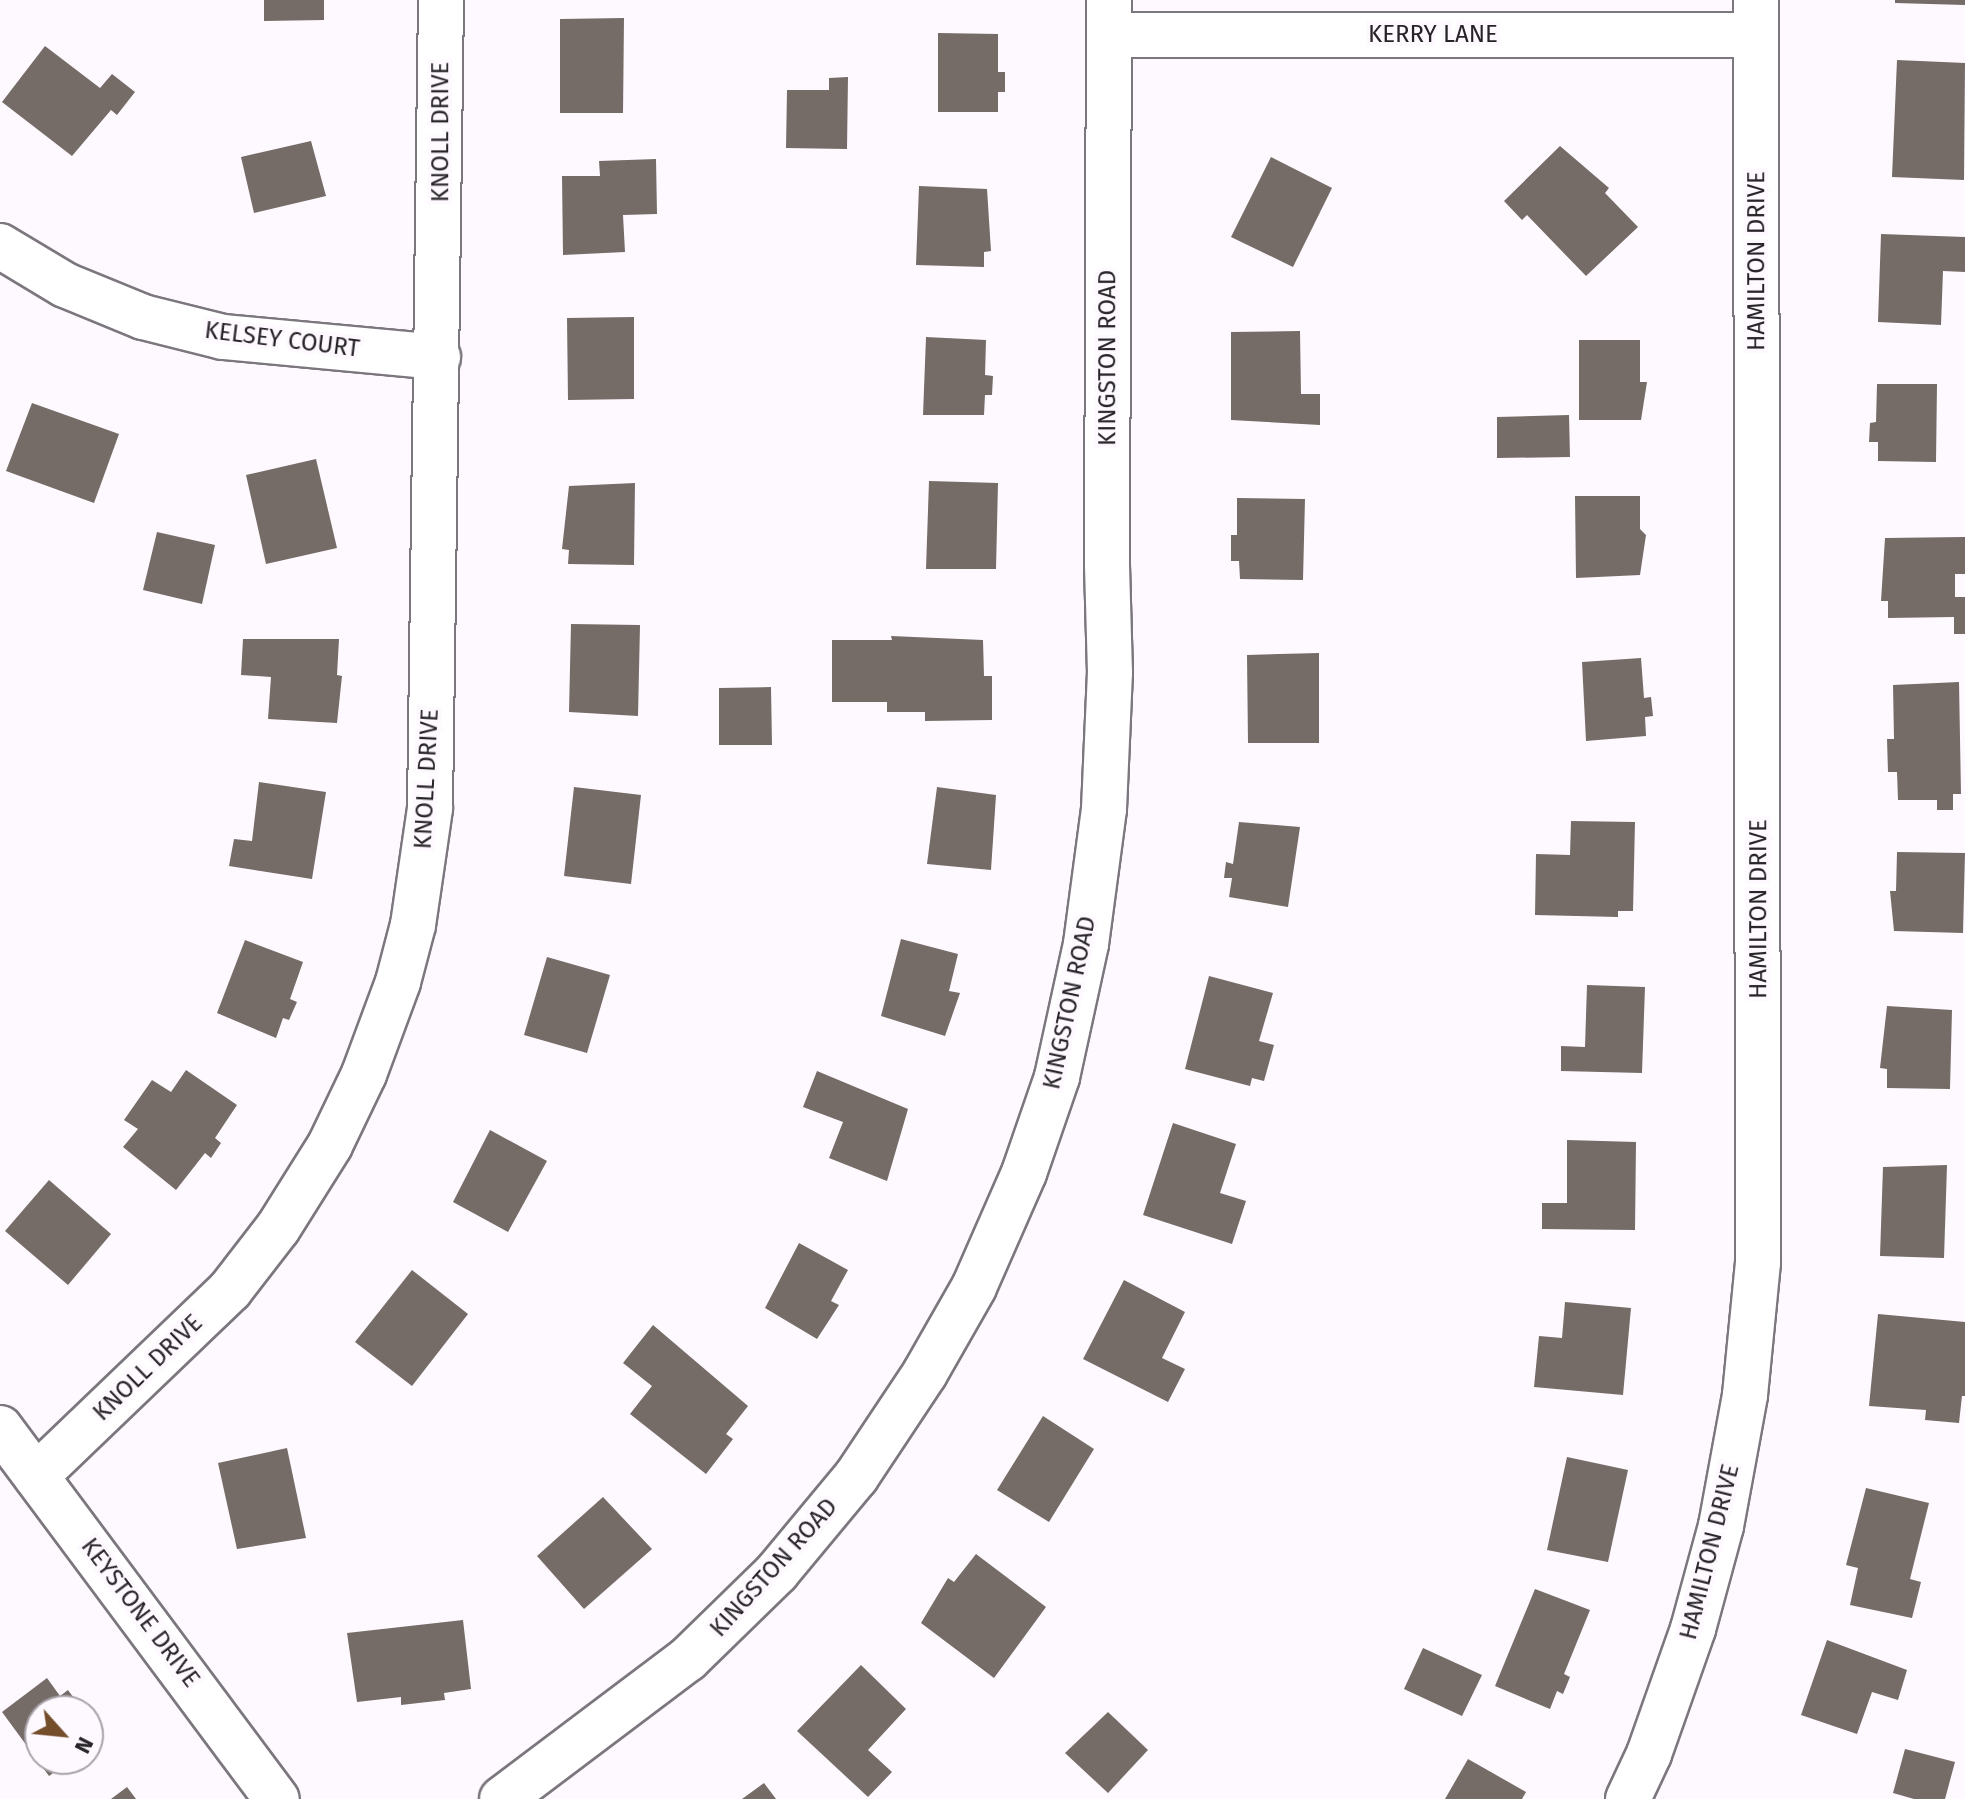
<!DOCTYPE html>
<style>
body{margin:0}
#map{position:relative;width:1965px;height:1799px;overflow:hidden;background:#fef9ff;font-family:"Fira Sans",sans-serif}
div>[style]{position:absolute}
.building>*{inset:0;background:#756b67}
.roads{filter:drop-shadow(2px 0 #7c767e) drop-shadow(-2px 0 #7c767e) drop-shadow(0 2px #7c767e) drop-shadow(0 -2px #7c767e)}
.minor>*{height:44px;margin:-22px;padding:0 22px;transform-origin:22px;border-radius:22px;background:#fff}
span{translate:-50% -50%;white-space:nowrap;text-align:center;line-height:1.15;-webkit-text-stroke:8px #fef9ff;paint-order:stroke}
.street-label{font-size:24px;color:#262427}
.north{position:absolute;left:24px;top:1695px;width:80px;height:80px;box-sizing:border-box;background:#fef9ff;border:2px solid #a8a4a9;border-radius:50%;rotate:117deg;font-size:22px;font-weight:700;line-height:32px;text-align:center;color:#262427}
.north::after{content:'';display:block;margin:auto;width:28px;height:36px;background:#744d2b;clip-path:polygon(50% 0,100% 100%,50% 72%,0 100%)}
</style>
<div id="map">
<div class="building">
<i style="clip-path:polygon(264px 0,324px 0,324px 20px,264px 21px)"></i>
<i style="clip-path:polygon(1895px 0,1965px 0,1965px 5px,1895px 3px)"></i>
<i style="clip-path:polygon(624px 18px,623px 113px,560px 113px,560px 19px)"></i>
<i style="clip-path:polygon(938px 33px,998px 34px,998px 72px,1005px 72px,1005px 92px,998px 92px,998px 112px,938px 112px)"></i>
<i style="clip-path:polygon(45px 46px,100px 88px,112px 74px,135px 92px,117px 115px,111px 110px,72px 156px,2px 102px)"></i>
<i style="clip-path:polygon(1897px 60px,1965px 63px,1964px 180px,1892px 177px)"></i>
<i style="clip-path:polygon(848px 77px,847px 149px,786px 148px,787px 90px,829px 90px,829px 78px)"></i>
<i style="clip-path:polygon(311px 141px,326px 196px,254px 213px,241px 157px)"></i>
<i style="clip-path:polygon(1560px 146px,1609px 188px,1605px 193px,1638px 227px,1586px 276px,1527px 215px,1522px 220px,1504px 201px)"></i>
<i style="clip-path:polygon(1271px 157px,1332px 188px,1293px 267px,1231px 237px)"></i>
<i style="clip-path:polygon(656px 159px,657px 214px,623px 215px,625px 252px,563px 255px,562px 176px,600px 176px,599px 161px)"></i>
<i style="clip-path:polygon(919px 186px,987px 189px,991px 251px,984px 252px,984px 267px,916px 265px)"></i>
<i style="clip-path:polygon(1881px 234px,1965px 237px,1965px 272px,1943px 271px,1941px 325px,1878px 322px)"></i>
<i style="clip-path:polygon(634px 317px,634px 399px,568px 400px,567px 318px)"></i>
<i style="clip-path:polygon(1300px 331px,1301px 394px,1320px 394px,1320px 425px,1231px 420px,1231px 332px)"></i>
<i style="clip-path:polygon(926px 337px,986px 340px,985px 375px,993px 376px,992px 395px,985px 395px,984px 415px,923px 415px)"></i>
<i style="clip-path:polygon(1579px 340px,1640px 340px,1640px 382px,1647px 382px,1641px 420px,1579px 420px)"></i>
<i style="clip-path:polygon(1877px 384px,1937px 384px,1936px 462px,1878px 461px,1878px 442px,1869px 442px,1870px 423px,1876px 422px)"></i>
<i style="clip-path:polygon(32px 403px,119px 434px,94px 503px,6px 471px)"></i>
<i style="clip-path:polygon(1569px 415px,1570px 457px,1497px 458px,1497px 417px)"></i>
<i style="clip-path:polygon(316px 459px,337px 548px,266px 564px,246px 475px)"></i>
<i style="clip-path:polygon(929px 481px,998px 483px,996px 569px,926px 569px)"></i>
<i style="clip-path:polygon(635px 483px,634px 565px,568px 564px,569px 550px,562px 549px,569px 486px)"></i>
<i style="clip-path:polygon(1575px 496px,1640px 496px,1640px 529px,1646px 535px,1640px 575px,1576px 578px)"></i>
<i style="clip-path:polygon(1237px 498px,1305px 499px,1303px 580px,1240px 579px,1239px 561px,1231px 561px,1231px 535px,1237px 535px)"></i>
<i style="clip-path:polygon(157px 532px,215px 545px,202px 604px,143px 590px)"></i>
<i style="clip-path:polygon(1965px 537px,1965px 574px,1955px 574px,1955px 597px,1965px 597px,1965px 634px,1954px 634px,1954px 617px,1888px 618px,1888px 601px,1881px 601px,1885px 538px)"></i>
<i style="clip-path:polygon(571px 624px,640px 625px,638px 716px,569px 712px)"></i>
<i style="clip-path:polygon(891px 636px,983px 640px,984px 676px,992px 676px,992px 720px,925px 721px,925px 712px,887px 712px,887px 702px,832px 702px,832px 640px,892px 640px)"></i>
<i style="clip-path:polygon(243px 639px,339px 639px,337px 675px,342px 676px,337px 723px,268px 719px,271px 677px,241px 675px)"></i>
<i style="clip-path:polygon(1319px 653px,1319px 743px,1248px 743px,1247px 655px)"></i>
<i style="clip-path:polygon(1641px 658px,1644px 698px,1651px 697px,1653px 716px,1645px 717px,1646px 736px,1586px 741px,1582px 662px)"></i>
<i style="clip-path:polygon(1959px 682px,1961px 794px,1953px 794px,1953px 810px,1937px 810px,1937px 800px,1898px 800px,1897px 772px,1888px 772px,1887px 739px,1894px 739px,1893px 685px)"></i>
<i style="clip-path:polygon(771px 687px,772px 745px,719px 745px,719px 688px)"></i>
<i style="clip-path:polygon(259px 782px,326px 792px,312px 879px,229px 866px,234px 839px,252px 841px)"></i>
<i style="clip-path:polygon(574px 787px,641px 795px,631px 884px,564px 876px)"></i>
<i style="clip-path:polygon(937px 787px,996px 795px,991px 870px,927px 864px)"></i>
<i style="clip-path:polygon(1571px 821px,1635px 822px,1633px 911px,1618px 911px,1618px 917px,1535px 915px,1536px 854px,1570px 855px)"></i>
<i style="clip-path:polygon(1239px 822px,1300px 827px,1288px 907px,1229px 897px,1232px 878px,1224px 878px,1226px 862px,1233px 864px)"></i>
<i style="clip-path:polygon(1897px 852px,1965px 853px,1963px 933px,1894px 931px,1890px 891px,1896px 891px)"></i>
<i style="clip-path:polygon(901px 939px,958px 954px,949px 991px,960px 993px,945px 1036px,881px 1016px)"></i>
<i style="clip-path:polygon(245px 940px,303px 962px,290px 999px,297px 1002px,289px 1020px,283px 1018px,276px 1038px,217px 1013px)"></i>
<i style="clip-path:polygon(547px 957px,610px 975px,587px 1053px,524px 1035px)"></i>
<i style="clip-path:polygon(1209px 976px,1273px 993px,1259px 1041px,1274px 1045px,1264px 1081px,1252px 1078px,1250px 1086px,1185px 1069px)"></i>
<i style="clip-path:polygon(1587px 985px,1645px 987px,1642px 1073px,1561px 1071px,1561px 1046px,1585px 1047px)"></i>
<i style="clip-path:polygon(1887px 1006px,1952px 1010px,1950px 1089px,1887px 1088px,1887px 1069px,1880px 1068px)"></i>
<i style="clip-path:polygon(186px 1070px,237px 1105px,215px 1138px,221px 1143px,211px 1158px,205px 1153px,176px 1190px,123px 1147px,138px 1129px,124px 1120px,152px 1080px,171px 1092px)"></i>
<i style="clip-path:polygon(817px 1071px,908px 1109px,887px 1181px,829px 1158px,843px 1122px,803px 1107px)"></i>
<i style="clip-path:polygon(1173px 1123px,1236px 1144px,1220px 1193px,1246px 1201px,1232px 1244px,1143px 1215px)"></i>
<i style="clip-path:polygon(490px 1130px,547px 1161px,508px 1232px,453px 1202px)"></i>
<i style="clip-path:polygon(1567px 1140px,1636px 1142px,1635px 1230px,1542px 1229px,1542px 1203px,1567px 1203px)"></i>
<i style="clip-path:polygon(1947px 1165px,1944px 1258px,1880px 1256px,1883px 1167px)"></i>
<i style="clip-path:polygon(49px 1180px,111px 1234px,68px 1285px,5px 1231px)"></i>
<i style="clip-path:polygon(799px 1243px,848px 1270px,831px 1301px,839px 1305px,817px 1339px,765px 1308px)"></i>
<i style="clip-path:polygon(412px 1270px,468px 1314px,412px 1386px,355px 1342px)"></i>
<i style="clip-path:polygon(1124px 1280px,1185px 1312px,1162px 1358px,1185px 1369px,1168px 1402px,1083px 1359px)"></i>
<i style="clip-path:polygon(1565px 1302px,1631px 1308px,1623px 1395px,1534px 1387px,1539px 1336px,1562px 1338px)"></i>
<i style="clip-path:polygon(1878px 1314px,1965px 1322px,1965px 1396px,1962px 1396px,1959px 1423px,1925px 1420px,1926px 1410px,1869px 1406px)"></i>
<i style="clip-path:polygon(653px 1325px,748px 1406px,726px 1434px,733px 1439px,706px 1474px,630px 1414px,652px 1386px,623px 1363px)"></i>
<i style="clip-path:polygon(1043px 1416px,1094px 1449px,1049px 1522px,997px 1490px)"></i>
<i style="clip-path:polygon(287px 1448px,306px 1538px,237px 1549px,218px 1463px)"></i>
<i style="clip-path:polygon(1567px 1457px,1628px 1470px,1608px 1562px,1547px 1550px)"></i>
<i style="clip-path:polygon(1866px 1488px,1929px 1503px,1910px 1579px,1921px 1582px,1912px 1618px,1850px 1605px,1858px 1568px,1846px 1565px)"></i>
<i style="clip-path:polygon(603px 1497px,652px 1549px,584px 1609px,537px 1556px)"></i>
<i style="clip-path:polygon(976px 1554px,1046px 1607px,994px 1678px,921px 1623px,948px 1578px,954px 1582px)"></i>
<i style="clip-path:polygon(1535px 1589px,1590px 1610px,1564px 1674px,1570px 1677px,1563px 1694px,1557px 1691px,1550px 1709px,1495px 1686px)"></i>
<i style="clip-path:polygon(463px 1620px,471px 1689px,444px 1693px,445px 1700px,401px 1705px,401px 1697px,357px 1702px,347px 1633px)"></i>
<i style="clip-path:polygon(1827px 1640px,1907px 1670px,1898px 1700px,1872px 1692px,1857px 1734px,1801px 1715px)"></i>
<i style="clip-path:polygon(1423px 1648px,1482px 1675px,1462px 1716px,1404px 1689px)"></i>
<i style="clip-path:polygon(861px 1665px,906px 1709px,868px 1750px,892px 1772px,868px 1797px,797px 1731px)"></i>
<i style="clip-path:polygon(47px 1678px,60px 1696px,68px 1690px,78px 1704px,72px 1711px,40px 1711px,40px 1759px,73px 1759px,49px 1776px,2px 1712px)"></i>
<i style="clip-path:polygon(1108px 1712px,1148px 1750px,1108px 1793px,1065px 1753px)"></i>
<i style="clip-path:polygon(1905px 1749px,1955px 1762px,1945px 1799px,1914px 1799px,1893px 1793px)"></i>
<i style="clip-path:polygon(1468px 1759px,1526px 1792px,1522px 1799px,1445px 1799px)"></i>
<i style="clip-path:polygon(764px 1783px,776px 1799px,742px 1799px)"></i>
<i style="clip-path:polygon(127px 1787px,136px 1799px,111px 1799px)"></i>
</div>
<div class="roads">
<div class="minor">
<i style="left:1109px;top:35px;width:647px"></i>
<i style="left:0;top:246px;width:76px;rotate:31deg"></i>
<i style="left:65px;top:285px;width:84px;rotate:22.3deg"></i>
<i style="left:143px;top:317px;width:82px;rotate:14deg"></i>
<i style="left:223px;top:337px;width:216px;rotate:5.3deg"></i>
<i style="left:0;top:1428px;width:463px;rotate:53.3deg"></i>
<i style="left:36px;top:1476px;width:269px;rotate:-43.8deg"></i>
<i style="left:230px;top:1290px;width:78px;rotate:-52.3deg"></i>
<i style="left:278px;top:1228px;width:98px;rotate:-57.9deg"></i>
<i style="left:330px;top:1145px;width:79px;rotate:-64.4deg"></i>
<i style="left:364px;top:1074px;width:98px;rotate:-69.7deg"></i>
<i style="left:398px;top:982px;width:59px;rotate:-75.3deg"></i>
<i style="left:413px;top:925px;width:118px;rotate:-81.7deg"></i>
<i style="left:430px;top:808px;width:808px;rotate:-89.22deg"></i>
<i style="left:502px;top:1799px;width:233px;rotate:-37deg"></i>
<i style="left:688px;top:1659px;width:124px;rotate:-44.3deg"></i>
<i style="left:777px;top:1572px;width:124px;rotate:-50.3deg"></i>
<i style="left:856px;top:1477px;width:125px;rotate:-56.4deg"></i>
<i style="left:925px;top:1373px;width:99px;rotate:-60.3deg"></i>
<i style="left:974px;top:1287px;width:124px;rotate:-66.3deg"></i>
<i style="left:1024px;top:1173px;width:102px;rotate:-71deg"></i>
<i style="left:1057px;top:1077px;width:136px;rotate:-77.7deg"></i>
<i style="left:1086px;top:944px;width:136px;rotate:-82.4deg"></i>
<i style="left:1104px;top:809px;width:136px;rotate:-87.5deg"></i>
<i style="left:1110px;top:673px;width:109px;rotate:-91.6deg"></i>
<i style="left:1107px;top:564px;width:564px;rotate:-89.8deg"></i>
<i style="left:1628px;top:1799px;width:50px;rotate:-65deg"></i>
<i style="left:1649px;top:1754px;width:133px;rotate:-70.6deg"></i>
<i style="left:1693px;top:1629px;width:107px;rotate:-74.8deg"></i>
<i style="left:1721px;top:1526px;width:133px;rotate:-79.6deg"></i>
<i style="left:1745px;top:1395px;width:133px;rotate:-84.4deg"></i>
<i style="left:1758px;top:1263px;width:1263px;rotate:-90.09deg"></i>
</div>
</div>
<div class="street-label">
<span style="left:1433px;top:35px">KERRY LANE</span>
<span style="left:441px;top:132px;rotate:-90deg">KNOLL DRIVE</span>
<span style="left:1757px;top:261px;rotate:-90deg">HAMILTON DRIVE</span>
<span style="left:282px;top:340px;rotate:7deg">KELSEY COURT</span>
<span style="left:1108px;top:358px;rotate:-90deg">KINGSTON ROAD</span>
<span style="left:427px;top:779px;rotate:-87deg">KNOLL DRIVE</span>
<span style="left:1759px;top:909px;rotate:-90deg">HAMILTON DRIVE</span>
<span style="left:1070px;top:1003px;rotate:-78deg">KINGSTON ROAD</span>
<span style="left:148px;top:1368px;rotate:-44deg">KNOLL DRIVE</span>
<span style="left:1710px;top:1552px;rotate:-76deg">HAMILTON DRIVE</span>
<span style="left:774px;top:1568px;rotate:-48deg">KINGSTON ROAD</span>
<span style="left:140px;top:1613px;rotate:53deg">KEYSTONE DRIVE</span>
</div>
<div class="north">N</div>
</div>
